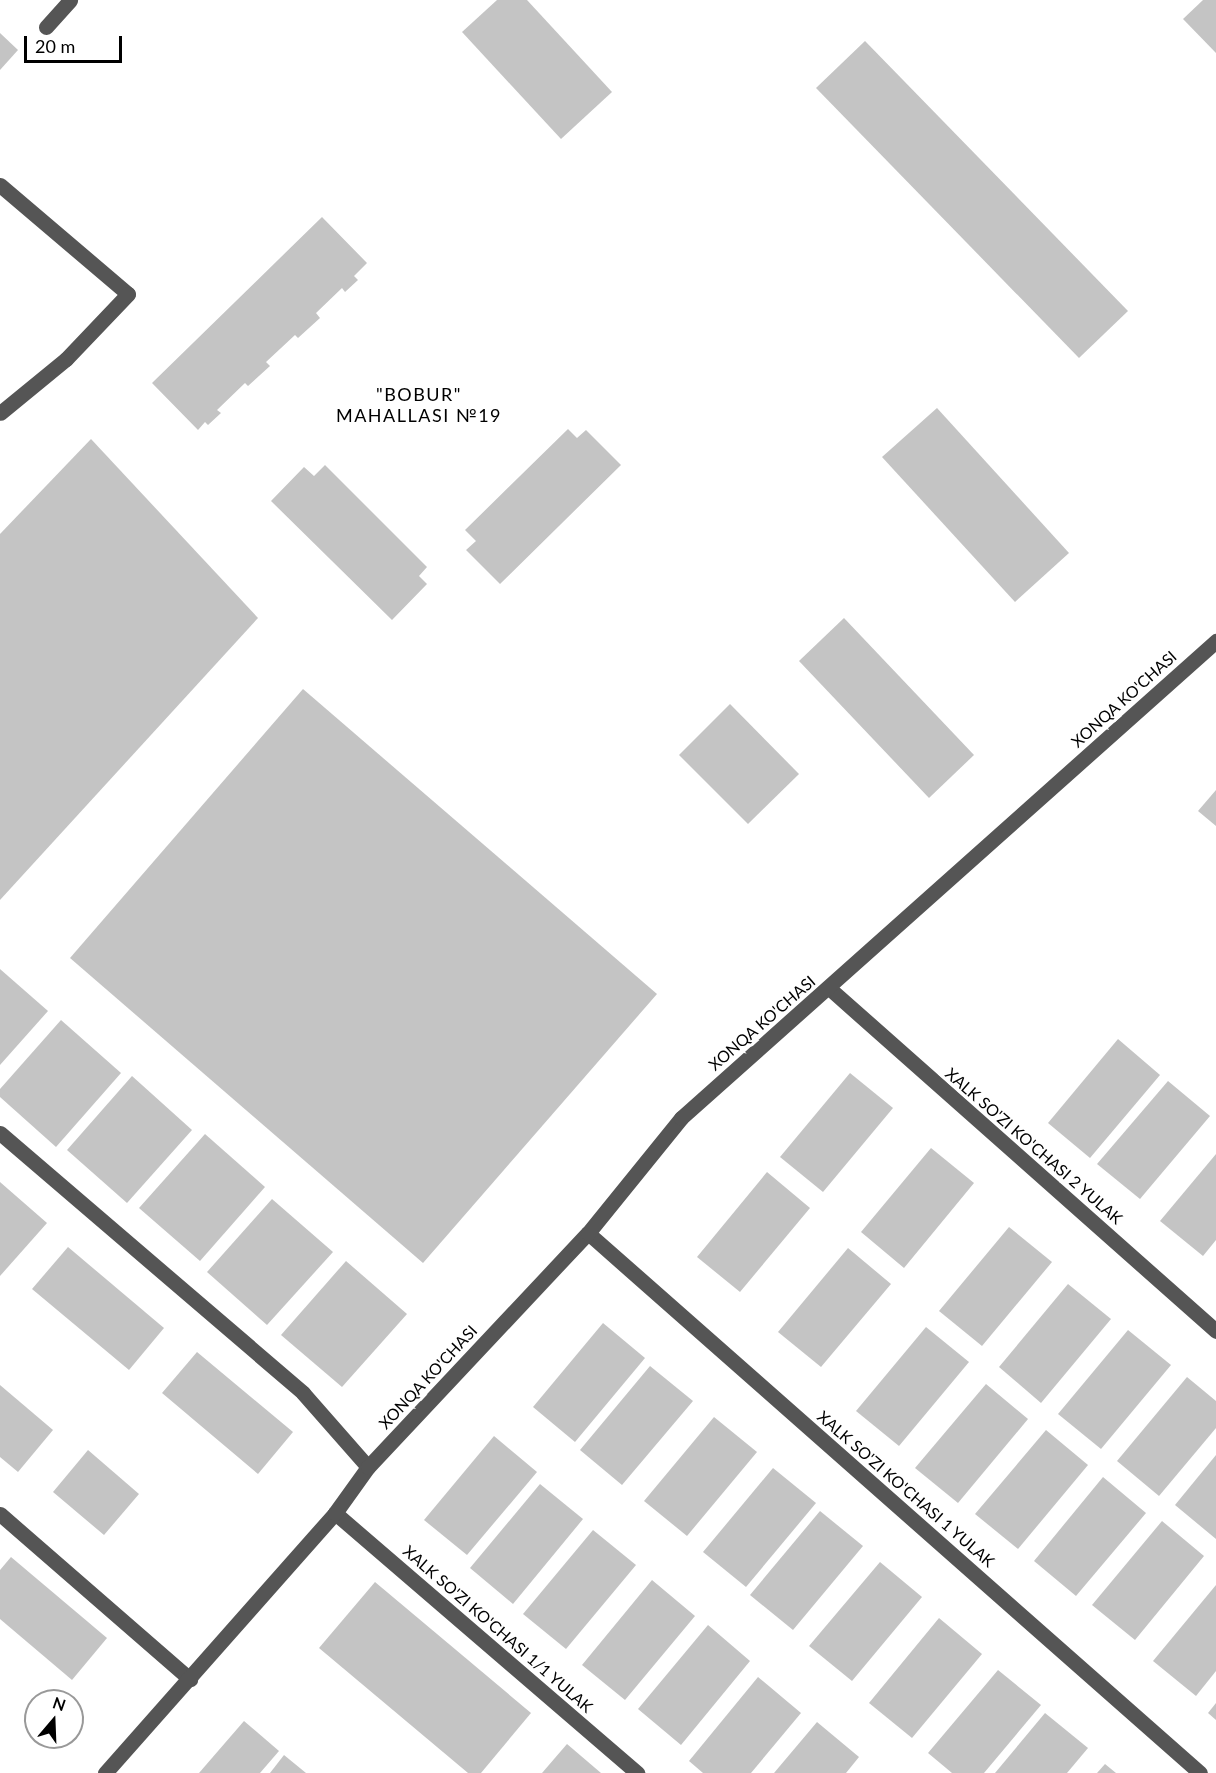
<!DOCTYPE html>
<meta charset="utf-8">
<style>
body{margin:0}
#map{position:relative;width:1216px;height:1773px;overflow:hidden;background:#fff;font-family:Lato,sans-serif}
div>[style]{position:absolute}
.building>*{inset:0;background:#c4c4c4}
.minor>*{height:15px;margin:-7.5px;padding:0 7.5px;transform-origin:7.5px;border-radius:7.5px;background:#555}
span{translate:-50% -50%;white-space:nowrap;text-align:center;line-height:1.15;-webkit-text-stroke:6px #fff;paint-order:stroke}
.street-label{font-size:16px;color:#000}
.neighbourhood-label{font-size:18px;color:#000;letter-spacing:1.5px}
.north{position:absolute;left:24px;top:1689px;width:60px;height:60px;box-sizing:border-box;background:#fff;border:2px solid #999;border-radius:50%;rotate:19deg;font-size:16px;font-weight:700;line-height:24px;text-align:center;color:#000}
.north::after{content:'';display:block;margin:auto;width:21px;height:27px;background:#000;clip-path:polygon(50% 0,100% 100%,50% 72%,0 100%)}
.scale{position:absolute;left:24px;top:36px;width:98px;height:27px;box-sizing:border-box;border:3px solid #000;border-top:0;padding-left:8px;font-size:18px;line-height:21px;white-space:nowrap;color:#000;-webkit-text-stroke:4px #fff;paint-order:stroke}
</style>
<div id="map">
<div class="building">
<i style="clip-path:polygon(497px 0,527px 0,612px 92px,561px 139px,462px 32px)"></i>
<i style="clip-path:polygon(1203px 0,1216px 0,1216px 53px,1183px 19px)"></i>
<i style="clip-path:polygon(0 33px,18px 50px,0 70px)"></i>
<i style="clip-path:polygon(865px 41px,1128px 311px,1079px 358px,816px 88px)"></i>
<i style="clip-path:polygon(322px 217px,367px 263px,354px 276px,358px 280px,345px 292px,342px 288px,316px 313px,320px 318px,298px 338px,295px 335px,266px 362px,270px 366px,248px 386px,245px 383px,217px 410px,221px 413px,208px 425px,205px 422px,198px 430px,152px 383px)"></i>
<i style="clip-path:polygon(937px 408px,1069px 553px,1015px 602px,882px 457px)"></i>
<i style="clip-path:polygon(568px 429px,577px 438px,586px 430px,621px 465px,500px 584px,466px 550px,476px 541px,465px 530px)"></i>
<i style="clip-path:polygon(91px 439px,258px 618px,0 900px,0 534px)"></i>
<i style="clip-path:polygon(325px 465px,427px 567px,419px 576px,427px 584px,392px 620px,271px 501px,304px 467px,314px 476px)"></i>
<i style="clip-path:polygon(844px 618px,974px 755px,929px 798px,799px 661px)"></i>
<i style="clip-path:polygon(303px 689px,657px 994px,423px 1263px,70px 958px)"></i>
<i style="clip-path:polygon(730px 704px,799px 774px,748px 824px,679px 755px)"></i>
<i style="clip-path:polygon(1216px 790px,1216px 826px,1198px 811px)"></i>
<i style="clip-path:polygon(0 969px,48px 1011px,0 1065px)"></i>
<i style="clip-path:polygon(61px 1020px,121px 1073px,56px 1147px,0 1097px,0 1089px)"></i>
<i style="clip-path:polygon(1118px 1039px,1160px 1075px,1090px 1158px,1048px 1123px)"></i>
<i style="clip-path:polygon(850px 1073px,893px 1108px,823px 1192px,780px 1157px)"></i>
<i style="clip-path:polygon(132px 1076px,192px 1130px,127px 1203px,67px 1150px)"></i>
<i style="clip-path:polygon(1168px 1081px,1210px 1116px,1140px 1199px,1097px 1164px)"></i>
<i style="clip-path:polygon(205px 1134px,265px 1187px,200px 1261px,139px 1208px)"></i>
<i style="clip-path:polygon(931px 1148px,974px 1183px,904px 1268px,861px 1232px)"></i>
<i style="clip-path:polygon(1216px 1154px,1216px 1240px,1203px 1256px,1160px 1221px)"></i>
<i style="clip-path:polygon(767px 1172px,810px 1208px,740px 1292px,697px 1257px)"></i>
<i style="clip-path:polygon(0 1182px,47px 1223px,0 1276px)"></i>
<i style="clip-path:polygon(272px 1199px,333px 1252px,267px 1325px,207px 1272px)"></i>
<i style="clip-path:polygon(1009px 1227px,1052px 1262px,982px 1346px,939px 1311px)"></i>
<i style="clip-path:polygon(68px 1247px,164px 1328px,129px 1370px,32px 1289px)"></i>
<i style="clip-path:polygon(848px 1248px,891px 1284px,821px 1367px,778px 1332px)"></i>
<i style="clip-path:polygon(346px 1261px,407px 1314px,342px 1387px,281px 1335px)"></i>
<i style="clip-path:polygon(1068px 1284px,1111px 1319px,1041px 1403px,999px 1367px)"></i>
<i style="clip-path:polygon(603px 1323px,645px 1358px,575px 1442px,533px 1407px)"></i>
<i style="clip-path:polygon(926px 1327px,969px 1362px,899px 1446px,856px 1411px)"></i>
<i style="clip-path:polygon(1128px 1330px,1171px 1365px,1101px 1449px,1058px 1414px)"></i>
<i style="clip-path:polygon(197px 1352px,293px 1432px,258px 1474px,162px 1393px)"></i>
<i style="clip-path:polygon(650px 1366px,693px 1401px,622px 1485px,580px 1450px)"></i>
<i style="clip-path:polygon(1187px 1377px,1216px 1401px,1216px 1428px,1159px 1496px,1117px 1461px)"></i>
<i style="clip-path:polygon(986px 1384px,1028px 1419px,958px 1503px,915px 1468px)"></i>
<i style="clip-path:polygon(0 1385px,53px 1430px,18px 1472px,0 1457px)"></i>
<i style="clip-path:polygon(714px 1417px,757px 1452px,687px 1536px,644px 1501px)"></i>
<i style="clip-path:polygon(1046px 1430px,1088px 1465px,1018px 1549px,975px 1514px)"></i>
<i style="clip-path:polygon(494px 1436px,537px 1472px,467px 1555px,424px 1520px)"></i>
<i style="clip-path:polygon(88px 1450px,139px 1494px,104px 1535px,53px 1492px)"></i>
<i style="clip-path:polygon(1216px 1455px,1216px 1539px,1175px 1505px)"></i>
<i style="clip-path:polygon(773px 1468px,816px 1503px,746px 1587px,703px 1552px)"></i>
<i style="clip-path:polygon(1103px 1477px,1146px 1513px,1076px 1596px,1034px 1561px)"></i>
<i style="clip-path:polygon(540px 1484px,583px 1519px,513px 1604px,470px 1568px)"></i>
<i style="clip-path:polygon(820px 1511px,863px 1546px,793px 1630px,750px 1595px)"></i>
<i style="clip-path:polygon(1162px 1521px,1204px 1556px,1135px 1640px,1092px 1605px)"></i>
<i style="clip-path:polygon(593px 1530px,636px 1565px,566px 1649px,523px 1614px)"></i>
<i style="clip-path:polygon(11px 1557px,107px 1638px,72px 1680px,0 1619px,0 1570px)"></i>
<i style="clip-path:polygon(880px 1562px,922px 1597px,852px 1681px,809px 1646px)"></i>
<i style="clip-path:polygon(652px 1580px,695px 1616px,625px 1700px,582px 1665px)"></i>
<i style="clip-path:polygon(375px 1582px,531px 1713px,481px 1773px,468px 1773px,319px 1648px)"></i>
<i style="clip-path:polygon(1216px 1585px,1216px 1671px,1196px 1696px,1153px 1661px)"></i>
<i style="clip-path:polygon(939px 1618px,982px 1654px,912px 1738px,869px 1703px)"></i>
<i style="clip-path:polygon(708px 1625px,750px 1661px,681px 1745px,638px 1709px)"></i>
<i style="clip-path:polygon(998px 1670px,1041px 1705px,984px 1773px,952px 1773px,928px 1753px)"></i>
<i style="clip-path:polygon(758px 1677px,801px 1713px,751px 1773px,703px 1773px,689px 1761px)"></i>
<i style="clip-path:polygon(1216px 1703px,1216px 1720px,1208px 1713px)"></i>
<i style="clip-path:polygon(1045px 1713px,1088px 1748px,1067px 1773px,995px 1773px)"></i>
<i style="clip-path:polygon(244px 1721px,279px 1751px,260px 1773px,199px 1773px)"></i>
<i style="clip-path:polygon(817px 1722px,859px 1757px,846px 1773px,774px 1773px)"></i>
<i style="clip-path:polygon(567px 1744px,601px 1773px,542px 1773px)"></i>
<i style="clip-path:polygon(284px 1755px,306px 1773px,270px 1773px)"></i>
<i style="clip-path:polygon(1105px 1764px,1116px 1773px,1097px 1773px)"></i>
</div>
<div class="minor">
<i style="left:46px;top:27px;width:36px;rotate:-48deg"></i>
<i style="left:0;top:185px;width:168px;rotate:40.4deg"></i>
<i style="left:128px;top:294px;width:90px;rotate:133.6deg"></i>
<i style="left:66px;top:359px;width:85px;rotate:140.7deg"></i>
<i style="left:829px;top:988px;width:517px;rotate:41.55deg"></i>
<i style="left:0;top:1133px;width:399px;rotate:40.6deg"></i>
<i style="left:303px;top:1393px;width:98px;rotate:48.7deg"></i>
<i style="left:588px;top:1233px;width:816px;rotate:41.42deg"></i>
<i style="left:335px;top:1513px;width:399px;rotate:40.7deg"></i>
<i style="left:0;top:1514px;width:252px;rotate:41deg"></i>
<i style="left:105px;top:1773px;width:347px;rotate:-48.5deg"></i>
<i style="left:335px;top:1513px;width:57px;rotate:-54.3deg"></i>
<i style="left:368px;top:1467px;width:321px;rotate:-46.8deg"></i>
<i style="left:588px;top:1233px;width:148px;rotate:-51deg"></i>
<i style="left:681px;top:1118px;width:717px;rotate:-41.72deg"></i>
</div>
<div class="street-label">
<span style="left:1124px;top:699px;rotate:-42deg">XONQA KO'CHASI</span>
<span style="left:762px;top:1023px;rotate:-41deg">XONQA KO'CHASI</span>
<span style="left:1034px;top:1146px;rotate:41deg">XALK SO'ZI KO'CHASI 2 YULAK</span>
<span style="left:428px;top:1377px;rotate:-47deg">XONQA KO'CHASI</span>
<span style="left:906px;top:1489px;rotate:41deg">XALK SO'ZI KO'CHASI 1 YULAK</span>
<span style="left:498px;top:1629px;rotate:41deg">XALK SO'ZI KO'CHASI 1/1 YULAK</span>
</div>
<div class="neighbourhood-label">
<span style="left:419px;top:405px">"BOBUR"<br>MAHALLASI №19</span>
</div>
<div class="north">N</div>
<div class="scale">20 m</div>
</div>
